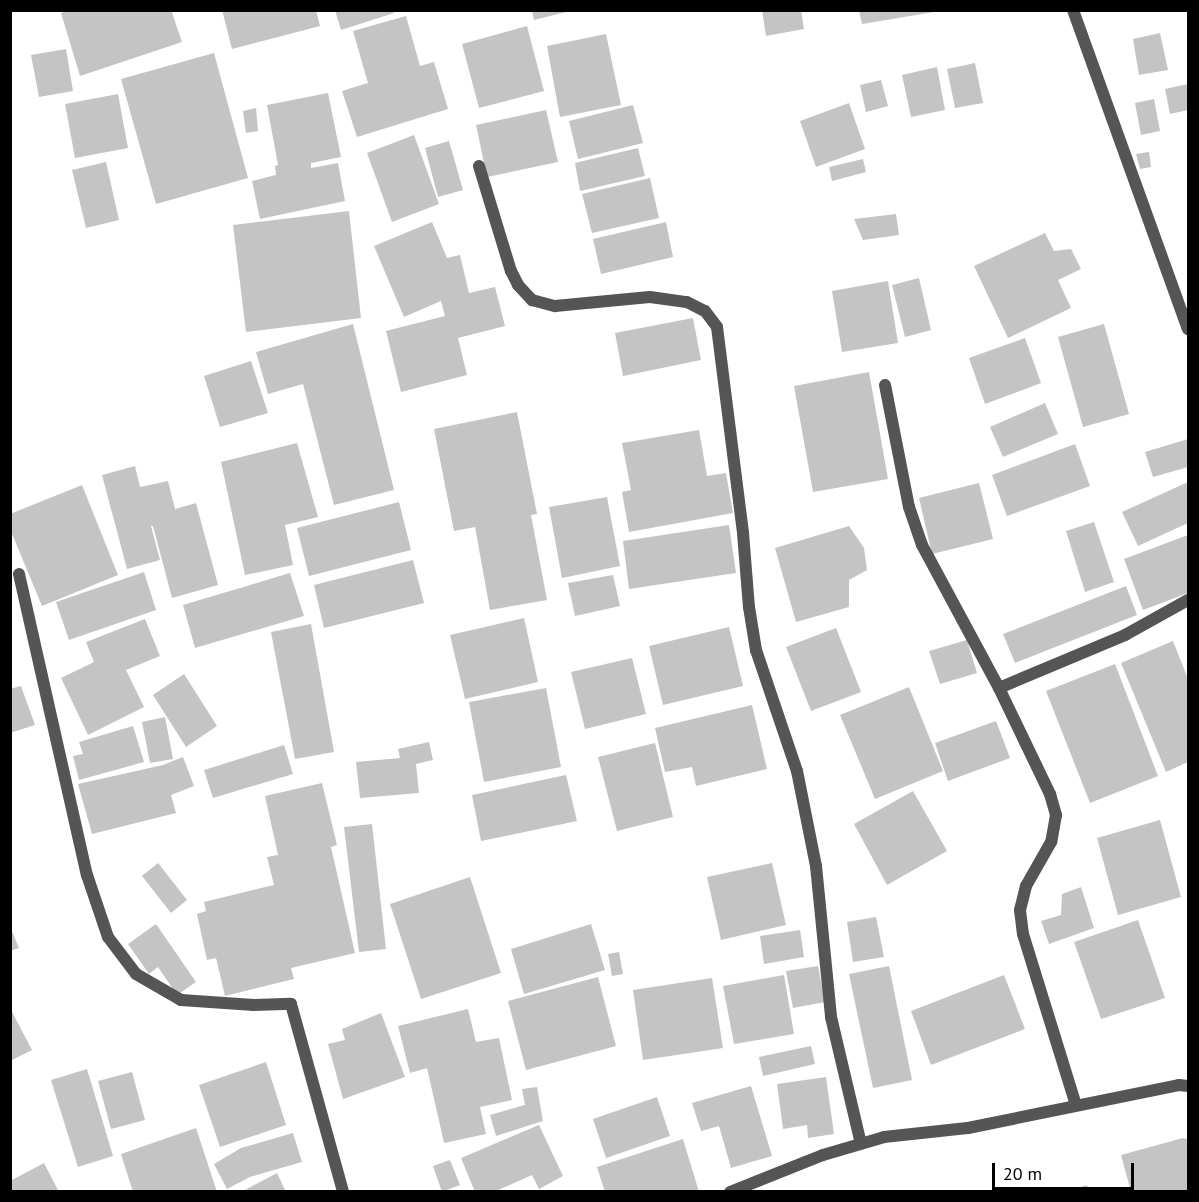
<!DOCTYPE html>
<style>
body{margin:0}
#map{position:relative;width:1199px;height:1202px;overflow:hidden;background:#fff;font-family:"PT Sans",sans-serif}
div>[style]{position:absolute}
.building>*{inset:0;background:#c4c4c4}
.minor>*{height:12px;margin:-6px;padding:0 6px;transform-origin:6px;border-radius:6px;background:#555}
span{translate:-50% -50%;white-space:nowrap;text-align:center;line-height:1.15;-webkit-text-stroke:4.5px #fff;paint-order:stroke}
.frame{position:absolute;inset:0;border:12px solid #000;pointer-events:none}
.scale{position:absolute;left:992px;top:1163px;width:142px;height:27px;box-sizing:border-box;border:3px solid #000;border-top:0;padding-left:8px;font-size:18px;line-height:21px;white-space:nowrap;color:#000;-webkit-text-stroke:4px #fff;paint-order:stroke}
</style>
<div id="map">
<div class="building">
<i style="clip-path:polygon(70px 10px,171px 10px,182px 42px,80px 76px,61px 13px)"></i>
<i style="clip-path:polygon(222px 10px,316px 10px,320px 26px,232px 49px)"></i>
<i style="clip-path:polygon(335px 10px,393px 10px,394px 13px,341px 30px)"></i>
<i style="clip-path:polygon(532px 10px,570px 10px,570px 11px,534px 20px)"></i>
<i style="clip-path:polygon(762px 10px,801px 10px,804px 29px,766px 36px)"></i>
<i style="clip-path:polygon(859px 10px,934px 10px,934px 12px,862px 24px)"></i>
<i style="clip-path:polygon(406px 16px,420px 66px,434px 62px,448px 109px,357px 137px,342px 91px,368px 83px,353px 31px)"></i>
<i style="clip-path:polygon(527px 26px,544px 91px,479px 108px,462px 44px)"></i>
<i style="clip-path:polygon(1160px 33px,1168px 70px,1139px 75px,1133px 39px)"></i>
<i style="clip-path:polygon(606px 34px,621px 105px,560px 117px,547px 46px)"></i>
<i style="clip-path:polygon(66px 49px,73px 91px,39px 97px,31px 55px)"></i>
<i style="clip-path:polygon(214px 53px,248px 178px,156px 204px,121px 79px)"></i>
<i style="clip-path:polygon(975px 63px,983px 103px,955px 108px,947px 69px)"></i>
<i style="clip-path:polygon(937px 67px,945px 110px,911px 117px,902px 75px)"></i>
<i style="clip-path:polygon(881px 80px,888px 106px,866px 112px,860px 85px)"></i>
<i style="clip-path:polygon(1188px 84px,1188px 110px,1170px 114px,1165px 89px)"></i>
<i style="clip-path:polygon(328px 93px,341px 157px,311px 163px,311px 168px,338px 163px,345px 201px,260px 219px,252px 181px,276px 175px,275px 166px,278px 165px,267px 105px)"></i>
<i style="clip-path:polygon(118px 94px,128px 148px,75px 158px,65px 104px)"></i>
<i style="clip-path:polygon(1154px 99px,1160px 131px,1141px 135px,1135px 103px)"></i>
<i style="clip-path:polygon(849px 103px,865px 149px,816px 167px,800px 121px)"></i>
<i style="clip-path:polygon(633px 105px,643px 143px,578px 159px,569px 121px)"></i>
<i style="clip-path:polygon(256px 108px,258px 131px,246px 133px,243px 111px)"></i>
<i style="clip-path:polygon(546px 110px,558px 162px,487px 177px,476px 125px)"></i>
<i style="clip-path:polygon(414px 135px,439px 204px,392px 222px,367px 153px)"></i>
<i style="clip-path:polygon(449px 141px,463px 190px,438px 197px,425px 148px)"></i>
<i style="clip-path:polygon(638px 148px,645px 176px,580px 191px,575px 163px)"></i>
<i style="clip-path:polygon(1149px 152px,1151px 167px,1140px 169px,1136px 154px)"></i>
<i style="clip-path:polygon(863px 159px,866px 172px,832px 181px,829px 167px)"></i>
<i style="clip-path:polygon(106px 162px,119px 220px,86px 228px,72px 170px)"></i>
<i style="clip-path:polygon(650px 178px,659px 218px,592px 233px,582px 194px)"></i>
<i style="clip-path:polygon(349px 211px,361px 318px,246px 332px,233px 225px)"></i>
<i style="clip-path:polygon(896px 214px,899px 235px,863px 240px,854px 219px)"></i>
<i style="clip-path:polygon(432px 222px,447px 258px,460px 255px,469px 293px,495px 287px,505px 326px,458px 338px,467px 375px,401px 392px,386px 331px,445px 316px,441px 301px,404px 317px,374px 246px)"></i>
<i style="clip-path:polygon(666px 222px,673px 257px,601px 274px,593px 239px)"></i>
<i style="clip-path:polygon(1045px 233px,1054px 251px,1071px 249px,1081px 269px,1058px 280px,1071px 308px,1008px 338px,974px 266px)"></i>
<i style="clip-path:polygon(919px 278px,931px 330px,905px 337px,892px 285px)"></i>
<i style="clip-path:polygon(888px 281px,898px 343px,842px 352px,832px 291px)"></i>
<i style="clip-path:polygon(693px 318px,701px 360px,623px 376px,615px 333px)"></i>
<i style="clip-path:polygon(353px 324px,394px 490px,334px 505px,303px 384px,268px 394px,256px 352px)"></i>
<i style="clip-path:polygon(1104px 324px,1129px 414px,1083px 427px,1058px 337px)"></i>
<i style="clip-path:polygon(1025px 338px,1041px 383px,985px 404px,969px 358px)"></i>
<i style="clip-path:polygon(251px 361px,268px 413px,220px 427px,204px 376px)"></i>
<i style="clip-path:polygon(869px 372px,888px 479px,813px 492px,794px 386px)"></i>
<i style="clip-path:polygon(1045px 403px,1058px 434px,1003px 457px,990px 427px)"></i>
<i style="clip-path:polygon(517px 412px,537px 514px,531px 515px,547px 600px,490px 610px,475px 527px,454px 531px,434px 429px)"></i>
<i style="clip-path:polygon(699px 430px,707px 476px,726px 473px,733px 513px,629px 532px,622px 492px,631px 490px,622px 443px)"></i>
<i style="clip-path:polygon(1188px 439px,1188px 467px,1153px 477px,1145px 452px)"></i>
<i style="clip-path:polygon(297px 443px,318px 517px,285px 525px,293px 565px,245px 575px,221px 462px)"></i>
<i style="clip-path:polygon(1075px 444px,1090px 486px,1007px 516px,992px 475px)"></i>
<i style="clip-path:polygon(135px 466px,140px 487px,168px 481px,175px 509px,196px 503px,218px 585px,172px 598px,153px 526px,151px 526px,160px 560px,127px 569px,102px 475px)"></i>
<i style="clip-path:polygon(1188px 482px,1188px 523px,1138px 546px,1122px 512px)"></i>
<i style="clip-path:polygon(979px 483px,993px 539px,932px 554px,919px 498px)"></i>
<i style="clip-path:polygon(82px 485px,118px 575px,42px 606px,10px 529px,10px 514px)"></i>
<i style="clip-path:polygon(607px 497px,620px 566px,562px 578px,549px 507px)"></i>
<i style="clip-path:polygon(399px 502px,411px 550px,309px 576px,297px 528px)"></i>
<i style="clip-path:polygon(1094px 522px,1114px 582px,1085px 592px,1066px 531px)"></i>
<i style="clip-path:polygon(729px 525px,736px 573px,629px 589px,623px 541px)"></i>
<i style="clip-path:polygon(849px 526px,864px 548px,867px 570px,849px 580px,849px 607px,796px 622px,775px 548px)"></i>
<i style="clip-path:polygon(1188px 535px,1188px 593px,1143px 610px,1124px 559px)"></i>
<i style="clip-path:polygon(413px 560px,424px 603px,324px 628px,314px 585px)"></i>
<i style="clip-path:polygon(144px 572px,156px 610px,69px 640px,56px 602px)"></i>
<i style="clip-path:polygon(290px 573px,304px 616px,195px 648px,183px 605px)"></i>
<i style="clip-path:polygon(613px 575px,620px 606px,575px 616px,568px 583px)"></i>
<i style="clip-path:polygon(1126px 586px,1137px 615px,1015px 663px,1003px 634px)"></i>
<i style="clip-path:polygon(524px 618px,538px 682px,465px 699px,450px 635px)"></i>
<i style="clip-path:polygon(145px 619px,160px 656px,126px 670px,144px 707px,88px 735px,61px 678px,94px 662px,86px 642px)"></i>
<i style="clip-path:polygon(311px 624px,334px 752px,295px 759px,271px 632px)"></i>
<i style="clip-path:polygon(729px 627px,743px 686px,663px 705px,649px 646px)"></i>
<i style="clip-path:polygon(836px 628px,861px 692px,811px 711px,786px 647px)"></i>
<i style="clip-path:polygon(967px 640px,977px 673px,940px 684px,929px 651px)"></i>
<i style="clip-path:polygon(1173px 641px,1188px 679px,1188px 762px,1166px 772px,1121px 663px)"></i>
<i style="clip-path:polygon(632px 658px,646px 714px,585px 729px,571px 672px)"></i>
<i style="clip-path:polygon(1115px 664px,1158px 776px,1090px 803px,1046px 691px)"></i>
<i style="clip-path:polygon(184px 674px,217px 726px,186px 747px,153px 695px)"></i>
<i style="clip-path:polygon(21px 686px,35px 725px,10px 733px,10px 689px)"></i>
<i style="clip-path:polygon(909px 687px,943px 771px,875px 799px,840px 715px)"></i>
<i style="clip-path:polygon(546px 688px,561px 767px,484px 782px,469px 702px)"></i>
<i style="clip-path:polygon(752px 705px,767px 769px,696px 786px,692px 767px,665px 772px,655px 728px)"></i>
<i style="clip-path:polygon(165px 717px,173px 759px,150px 763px,142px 722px)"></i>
<i style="clip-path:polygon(996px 721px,1010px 758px,948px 781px,935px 743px)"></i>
<i style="clip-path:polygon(133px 726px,144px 762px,79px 780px,73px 756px,83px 754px,79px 742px)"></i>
<i style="clip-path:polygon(429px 742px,433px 760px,416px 764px,419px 793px,360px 798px,356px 762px,400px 758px,398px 749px)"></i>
<i style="clip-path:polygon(655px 743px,673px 817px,617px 831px,598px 757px)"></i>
<i style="clip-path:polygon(284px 745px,293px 774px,213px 798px,204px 770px)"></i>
<i style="clip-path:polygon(183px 757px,194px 786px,171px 795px,176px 813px,92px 834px,78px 784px,163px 765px)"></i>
<i style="clip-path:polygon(566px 775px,577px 821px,481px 841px,472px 795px)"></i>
<i style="clip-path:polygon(322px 783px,337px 845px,331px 847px,355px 953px,291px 968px,294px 979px,225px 996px,216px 958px,207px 960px,197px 914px,206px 911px,204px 902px,274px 885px,267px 857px,278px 855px,265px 796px)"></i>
<i style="clip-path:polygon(913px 791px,947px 851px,887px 885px,854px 824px)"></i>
<i style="clip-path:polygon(1160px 820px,1181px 897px,1118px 915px,1097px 838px)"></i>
<i style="clip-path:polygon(372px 824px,386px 949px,359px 952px,344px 827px)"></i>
<i style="clip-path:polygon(158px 863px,187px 900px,171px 913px,142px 876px)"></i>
<i style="clip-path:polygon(772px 863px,786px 925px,721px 940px,707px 877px)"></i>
<i style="clip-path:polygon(470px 877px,501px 973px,421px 999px,390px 904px)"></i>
<i style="clip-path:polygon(1081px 887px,1094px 928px,1049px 944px,1041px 921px,1061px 915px,1062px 894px)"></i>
<i style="clip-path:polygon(876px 917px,884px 957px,853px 962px,847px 922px)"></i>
<i style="clip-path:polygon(1138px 920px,1165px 998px,1101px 1019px,1074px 942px)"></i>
<i style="clip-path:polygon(156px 924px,196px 982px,177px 995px,158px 967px,149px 974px,128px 944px)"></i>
<i style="clip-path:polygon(591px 924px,605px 970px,524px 994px,511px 949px)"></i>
<i style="clip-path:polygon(10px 927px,19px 948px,10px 951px)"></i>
<i style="clip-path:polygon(800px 930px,804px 957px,764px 964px,760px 936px)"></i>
<i style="clip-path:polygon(619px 952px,623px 974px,612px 976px,608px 954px)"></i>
<i style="clip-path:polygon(818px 966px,825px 1002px,793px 1008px,786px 971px)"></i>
<i style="clip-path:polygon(889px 966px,912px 1080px,873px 1088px,849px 974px)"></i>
<i style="clip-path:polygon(784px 975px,794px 1034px,734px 1044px,723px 986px)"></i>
<i style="clip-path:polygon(1004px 975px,1025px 1029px,931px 1065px,911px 1011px)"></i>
<i style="clip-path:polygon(598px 977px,616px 1046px,526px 1070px,508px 1001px)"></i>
<i style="clip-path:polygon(712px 978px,723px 1048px,643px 1060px,633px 990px)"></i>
<i style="clip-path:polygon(10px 1008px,32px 1050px,10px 1061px)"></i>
<i style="clip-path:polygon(468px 1009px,476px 1042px,499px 1038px,512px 1100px,480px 1107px,486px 1134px,444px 1143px,427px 1068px,410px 1073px,398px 1026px)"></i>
<i style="clip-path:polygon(381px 1013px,405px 1077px,343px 1099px,328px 1044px,345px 1040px,342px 1029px)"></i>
<i style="clip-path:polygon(811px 1046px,815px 1064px,763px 1076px,759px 1057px)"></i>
<i style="clip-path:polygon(266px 1062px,286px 1125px,220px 1147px,199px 1085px)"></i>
<i style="clip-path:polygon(87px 1069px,113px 1156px,78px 1167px,51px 1080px)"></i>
<i style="clip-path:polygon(132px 1072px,145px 1120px,111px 1129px,98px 1081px)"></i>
<i style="clip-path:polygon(826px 1077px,834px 1134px,808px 1138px,807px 1125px,783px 1129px,777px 1084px)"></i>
<i style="clip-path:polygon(751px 1086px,772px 1156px,731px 1168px,719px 1126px,701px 1131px,692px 1103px)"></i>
<i style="clip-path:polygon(537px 1087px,543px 1121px,496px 1136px,490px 1115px,525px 1105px,522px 1089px)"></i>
<i style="clip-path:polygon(657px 1097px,670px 1136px,606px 1158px,593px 1119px)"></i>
<i style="clip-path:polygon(539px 1125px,563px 1176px,539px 1189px,532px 1175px,494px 1192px,475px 1192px,461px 1158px)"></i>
<i style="clip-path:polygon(196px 1128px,217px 1192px,133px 1192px,121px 1154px)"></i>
<i style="clip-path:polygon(293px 1133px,302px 1162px,250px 1177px,227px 1189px,214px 1164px,241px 1148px)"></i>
<i style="clip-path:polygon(1183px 1138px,1188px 1139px,1188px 1192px,1131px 1192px,1121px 1155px)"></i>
<i style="clip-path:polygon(683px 1139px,699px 1192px,605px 1192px,597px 1167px)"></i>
<i style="clip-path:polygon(450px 1160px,460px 1185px,442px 1192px,433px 1166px)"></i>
<i style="clip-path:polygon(44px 1163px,59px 1192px,10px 1192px,10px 1181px)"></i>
<i style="clip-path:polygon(277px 1173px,286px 1192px,241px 1192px)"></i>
<i style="clip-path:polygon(1087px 1185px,1089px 1192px,1069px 1192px,1069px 1191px)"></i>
</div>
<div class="minor">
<i style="left:1073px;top:10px;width:339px;rotate:70.2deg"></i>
<i style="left:479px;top:166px;width:110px;rotate:73.1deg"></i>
<i style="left:511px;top:271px;width:16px;rotate:63deg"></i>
<i style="left:518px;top:285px;width:21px;rotate:47deg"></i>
<i style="left:532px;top:300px;width:24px;rotate:15deg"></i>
<i style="left:555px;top:306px;width:95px;rotate:-5.4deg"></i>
<i style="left:650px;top:297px;width:37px;rotate:8deg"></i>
<i style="left:687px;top:302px;width:20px;rotate:27deg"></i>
<i style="left:705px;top:311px;width:20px;rotate:53deg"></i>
<i style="left:717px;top:327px;width:208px;rotate:82.8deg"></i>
<i style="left:743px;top:533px;width:74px;rotate:85.4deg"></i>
<i style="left:749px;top:607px;width:44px;rotate:80.8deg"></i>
<i style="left:756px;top:650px;width:128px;rotate:71.3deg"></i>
<i style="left:797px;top:771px;width:97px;rotate:78.7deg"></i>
<i style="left:816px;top:866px;width:152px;rotate:84.3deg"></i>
<i style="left:831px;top:1017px;width:130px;rotate:76.7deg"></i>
<i style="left:885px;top:385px;width:124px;rotate:78.9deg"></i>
<i style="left:909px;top:507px;width:40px;rotate:71.1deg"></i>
<i style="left:922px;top:545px;width:162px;rotate:61.7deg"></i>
<i style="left:999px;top:688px;width:118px;rotate:64.3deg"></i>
<i style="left:1050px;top:794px;width:22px;rotate:74deg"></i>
<i style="left:1056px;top:815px;width:27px;rotate:100deg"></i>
<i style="left:1051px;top:842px;width:51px;rotate:119.6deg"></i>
<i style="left:1026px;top:886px;width:25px;rotate:104deg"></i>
<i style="left:1020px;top:910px;width:24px;rotate:83deg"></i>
<i style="left:1023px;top:934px;width:179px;rotate:72.8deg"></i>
<i style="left:19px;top:574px;width:309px;rotate:77.3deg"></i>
<i style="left:87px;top:875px;width:65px;rotate:71.3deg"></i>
<i style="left:108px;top:937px;width:46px;rotate:52.9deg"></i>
<i style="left:136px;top:974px;width:52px;rotate:30deg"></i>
<i style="left:181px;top:1000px;width:73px;rotate:3.9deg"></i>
<i style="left:254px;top:1005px;width:37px;rotate:-2deg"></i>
<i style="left:291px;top:1004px;width:195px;rotate:74.5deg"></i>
<i style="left:999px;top:688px;width:137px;rotate:-22.8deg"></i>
<i style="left:1125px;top:635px;width:72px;rotate:-29.1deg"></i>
<i style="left:730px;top:1192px;width:100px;rotate:-21.7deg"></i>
<i style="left:823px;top:1155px;width:64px;rotate:-16.4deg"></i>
<i style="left:884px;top:1137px;width:84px;rotate:-6.1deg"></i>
<i style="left:968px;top:1128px;width:215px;rotate:-11.5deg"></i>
<i style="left:1179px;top:1085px;width:9px;rotate:6deg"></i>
</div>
<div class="frame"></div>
<div class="scale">20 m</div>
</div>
